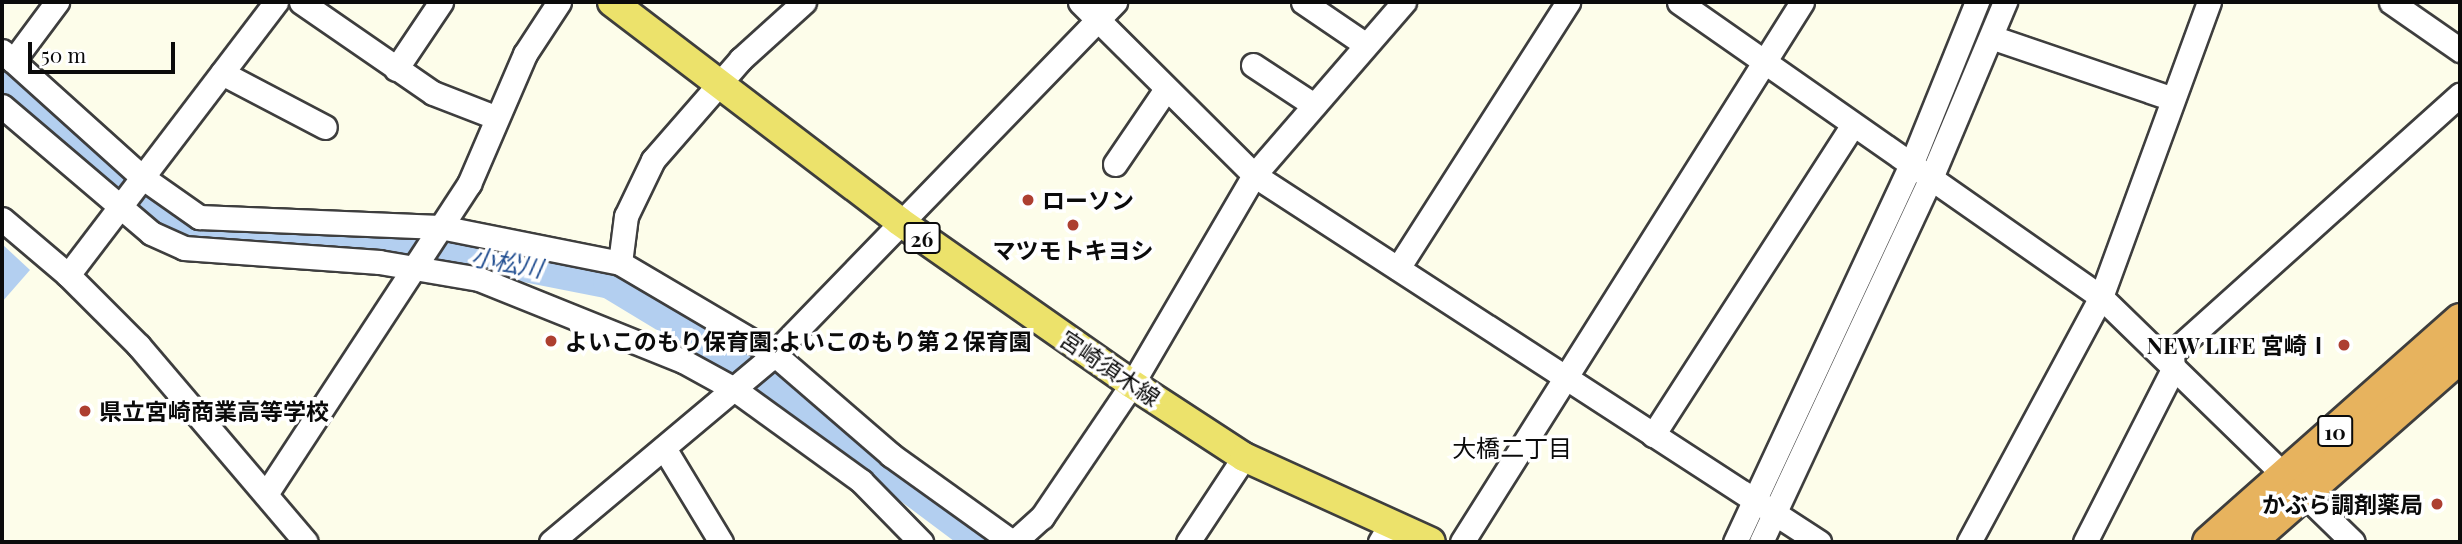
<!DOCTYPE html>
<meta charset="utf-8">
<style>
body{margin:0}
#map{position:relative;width:2462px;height:544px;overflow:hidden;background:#fdfdea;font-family:"Playfair Display","Noto Sans JP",serif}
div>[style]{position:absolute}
.water>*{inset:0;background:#b3cff0}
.river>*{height:35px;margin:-17.5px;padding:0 17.5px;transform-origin:17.5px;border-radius:17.5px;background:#b3cff0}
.roads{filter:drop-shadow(2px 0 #3e3e3e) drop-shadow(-2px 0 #3e3e3e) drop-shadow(0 2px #3e3e3e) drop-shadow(0 -2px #3e3e3e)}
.minor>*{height:23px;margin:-11.5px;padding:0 11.5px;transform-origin:11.5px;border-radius:11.5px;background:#fff}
.major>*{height:28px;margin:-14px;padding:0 14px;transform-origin:14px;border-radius:14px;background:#ece26b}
.highway>*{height:33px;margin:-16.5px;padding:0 16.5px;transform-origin:16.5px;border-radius:16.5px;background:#e7b35e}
.dots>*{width:19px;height:19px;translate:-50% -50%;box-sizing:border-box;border:4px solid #fff;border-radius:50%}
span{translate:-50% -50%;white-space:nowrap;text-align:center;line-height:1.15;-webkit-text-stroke:7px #fff;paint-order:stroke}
.shield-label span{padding:2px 5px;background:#fff;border:2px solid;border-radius:5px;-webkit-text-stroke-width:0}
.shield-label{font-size:21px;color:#0b0b0b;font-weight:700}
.poi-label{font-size:23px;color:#0b0b0b;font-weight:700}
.left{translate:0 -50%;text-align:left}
.right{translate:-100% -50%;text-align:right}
.street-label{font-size:23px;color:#0b0b0b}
.water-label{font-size:24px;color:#204d90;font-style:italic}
.neighbourhood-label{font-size:24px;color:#0b0b0b}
.frame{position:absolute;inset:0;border:4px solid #0b0b0b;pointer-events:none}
.scale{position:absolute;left:28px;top:42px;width:147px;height:32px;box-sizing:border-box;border:4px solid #0b0b0b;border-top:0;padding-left:9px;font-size:21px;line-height:24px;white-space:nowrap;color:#0b0b0b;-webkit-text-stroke:5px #fff;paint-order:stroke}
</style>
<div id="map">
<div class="water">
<i style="clip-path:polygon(2px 244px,30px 270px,2px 302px)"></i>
</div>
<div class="river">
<i style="left:2px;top:78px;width:196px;rotate:41.9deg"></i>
<i style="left:148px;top:209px;width:31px;rotate:31deg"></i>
<i style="left:175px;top:225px;width:63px;rotate:11.8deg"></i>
<i style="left:237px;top:238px;width:140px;rotate:2.5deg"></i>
<i style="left:377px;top:244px;width:118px;rotate:6.8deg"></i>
<i style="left:494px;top:258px;width:118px;rotate:11.2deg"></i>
<i style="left:610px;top:281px;width:157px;rotate:31.2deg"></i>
<i style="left:744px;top:362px;width:301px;rotate:36.8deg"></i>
</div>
<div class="roads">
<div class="minor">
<i style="left:301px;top:2px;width:160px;rotate:34.6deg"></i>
<i style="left:433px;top:93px;width:66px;rotate:21.2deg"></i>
<i style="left:804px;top:2px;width:85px;rotate:137.9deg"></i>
<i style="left:741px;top:59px;width:134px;rotate:131.1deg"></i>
<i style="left:653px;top:160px;width:62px;rotate:115.7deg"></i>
<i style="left:626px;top:216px;width:47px;rotate:97.3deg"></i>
<i style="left:620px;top:263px;width:178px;rotate:30.5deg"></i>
<i style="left:773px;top:353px;width:156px;rotate:40.8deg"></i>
<i style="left:891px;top:455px;width:149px;rotate:35.7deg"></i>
<i style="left:1080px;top:2px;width:245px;rotate:44.8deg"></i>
<i style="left:1254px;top:175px;width:674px;rotate:33.01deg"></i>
<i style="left:1303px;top:2px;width:76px;rotate:34.3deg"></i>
<i style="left:1679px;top:2px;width:515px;rotate:34.96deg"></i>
<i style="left:2101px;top:297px;width:351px;rotate:44.2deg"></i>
<i style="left:2391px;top:2px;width:84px;rotate:34.8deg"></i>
<i style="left:1991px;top:37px;width:192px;rotate:18.8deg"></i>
<i style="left:2px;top:51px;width:188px;rotate:42deg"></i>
<i style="left:142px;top:177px;width:70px;rotate:35.1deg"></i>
<i style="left:199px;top:217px;width:241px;rotate:2.4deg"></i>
<i style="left:440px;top:227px;width:184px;rotate:11.3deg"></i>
<i style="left:13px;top:61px;width:74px;rotate:-53.3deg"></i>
<i style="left:1253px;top:65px;width:73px;rotate:33.3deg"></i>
<i style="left:396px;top:69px;width:81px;rotate:-56.1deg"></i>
<i style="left:222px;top:73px;width:116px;rotate:27.7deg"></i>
<i style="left:2px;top:106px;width:196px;rotate:40.4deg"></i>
<i style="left:151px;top:233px;width:36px;rotate:24deg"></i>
<i style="left:184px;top:248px;width:196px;rotate:4.1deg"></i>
<i style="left:379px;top:262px;width:101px;rotate:9.6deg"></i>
<i style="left:479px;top:279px;width:220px;rotate:21.9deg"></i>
<i style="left:683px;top:361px;width:58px;rotate:28.8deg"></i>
<i style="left:734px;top:389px;width:157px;rotate:35.9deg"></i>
<i style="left:861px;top:481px;width:86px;rotate:45.5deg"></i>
<i style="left:1115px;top:164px;width:91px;rotate:-55.8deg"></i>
<i style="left:2px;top:219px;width:87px;rotate:40.3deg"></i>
<i style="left:68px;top:275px;width:100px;rotate:45deg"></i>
<i style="left:139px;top:346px;width:257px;rotate:49.6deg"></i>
<i style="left:1398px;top:268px;width:316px;rotate:-57.4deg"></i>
<i style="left:68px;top:275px;width:343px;rotate:-52.7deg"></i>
<i style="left:1653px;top:435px;width:369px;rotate:-57.2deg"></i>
<i style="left:664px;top:448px;width:110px;rotate:58.8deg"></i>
<i style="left:266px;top:494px;width:371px;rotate:-56.8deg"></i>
<i style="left:469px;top:184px;width:142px;rotate:-66.7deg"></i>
<i style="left:525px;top:54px;width:62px;rotate:-56.8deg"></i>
<i style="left:551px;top:542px;width:283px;rotate:-40deg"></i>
<i style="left:768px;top:360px;width:499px;rotate:-45.9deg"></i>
<i style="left:1014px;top:542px;width:38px;rotate:-42deg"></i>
<i style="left:1042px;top:517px;width:161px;rotate:-55.9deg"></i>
<i style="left:1132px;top:384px;width:242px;rotate:-59.7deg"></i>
<i style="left:1254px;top:175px;width:229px;rotate:-49.1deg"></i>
<i style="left:1188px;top:542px;width:102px;rotate:-56.6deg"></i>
<i style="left:1380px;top:542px;width:21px;rotate:-59deg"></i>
<i style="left:1462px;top:542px;width:638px;rotate:-57.8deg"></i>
<i style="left:1735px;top:542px;width:416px;rotate:-65deg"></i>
<i style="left:1911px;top:165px;width:176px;rotate:-68deg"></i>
<i style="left:1761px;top:542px;width:402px;rotate:-65deg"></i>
<i style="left:1931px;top:178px;width:191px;rotate:-67.2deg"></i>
<i style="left:1969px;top:542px;width:278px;rotate:-61.7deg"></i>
<i style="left:2101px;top:297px;width:314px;rotate:-69.9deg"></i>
<i style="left:2085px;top:542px;width:194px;rotate:-63deg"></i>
<i style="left:2173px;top:369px;width:16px;rotate:-94deg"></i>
<i style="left:2172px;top:353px;width:387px;rotate:-41.9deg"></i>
</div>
<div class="major">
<i style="left:612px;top:2px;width:361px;rotate:37.3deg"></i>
<i style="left:899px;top:221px;width:284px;rotate:35deg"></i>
<i style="left:1132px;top:384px;width:134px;rotate:33.1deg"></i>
<i style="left:1244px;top:457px;width:205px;rotate:24.4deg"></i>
</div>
<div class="highway">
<i style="left:2209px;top:542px;width:335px;rotate:-41.5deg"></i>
<i style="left:2247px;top:542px;width:283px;rotate:-41.3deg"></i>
</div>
</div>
<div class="dots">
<i style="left:1028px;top:200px;background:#ad3f30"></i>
<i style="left:1073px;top:225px;background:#ad3f30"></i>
<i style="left:551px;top:341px;background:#ad3f30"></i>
<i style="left:2344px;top:345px;background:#ad3f30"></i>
<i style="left:85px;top:411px;background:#ad3f30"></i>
<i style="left:2437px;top:504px;background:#ad3f30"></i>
</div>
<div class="shield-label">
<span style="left:922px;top:238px">26</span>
<span style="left:2335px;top:431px">10</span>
</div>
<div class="poi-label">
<span class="left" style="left:1042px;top:200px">ローソン</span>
<span style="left:1073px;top:250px">マツモトキヨシ</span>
<span class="left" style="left:565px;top:341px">よいこのもり保育園;よいこのもり第２保育園</span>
<span class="right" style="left:2330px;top:345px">NEW LIFE 宮崎Ⅰ</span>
<span class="left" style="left:99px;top:411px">県立宮崎商業高等学校</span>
<span class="right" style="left:2423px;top:504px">かぶら調剤薬局</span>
</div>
<div class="street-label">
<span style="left:1110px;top:368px;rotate:34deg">宮崎須木線</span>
</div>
<div class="water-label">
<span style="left:507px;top:262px;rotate:10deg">小松川</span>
</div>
<div class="neighbourhood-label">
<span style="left:1512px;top:448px">大橋二丁目</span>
</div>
<div class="frame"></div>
<div class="scale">50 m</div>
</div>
